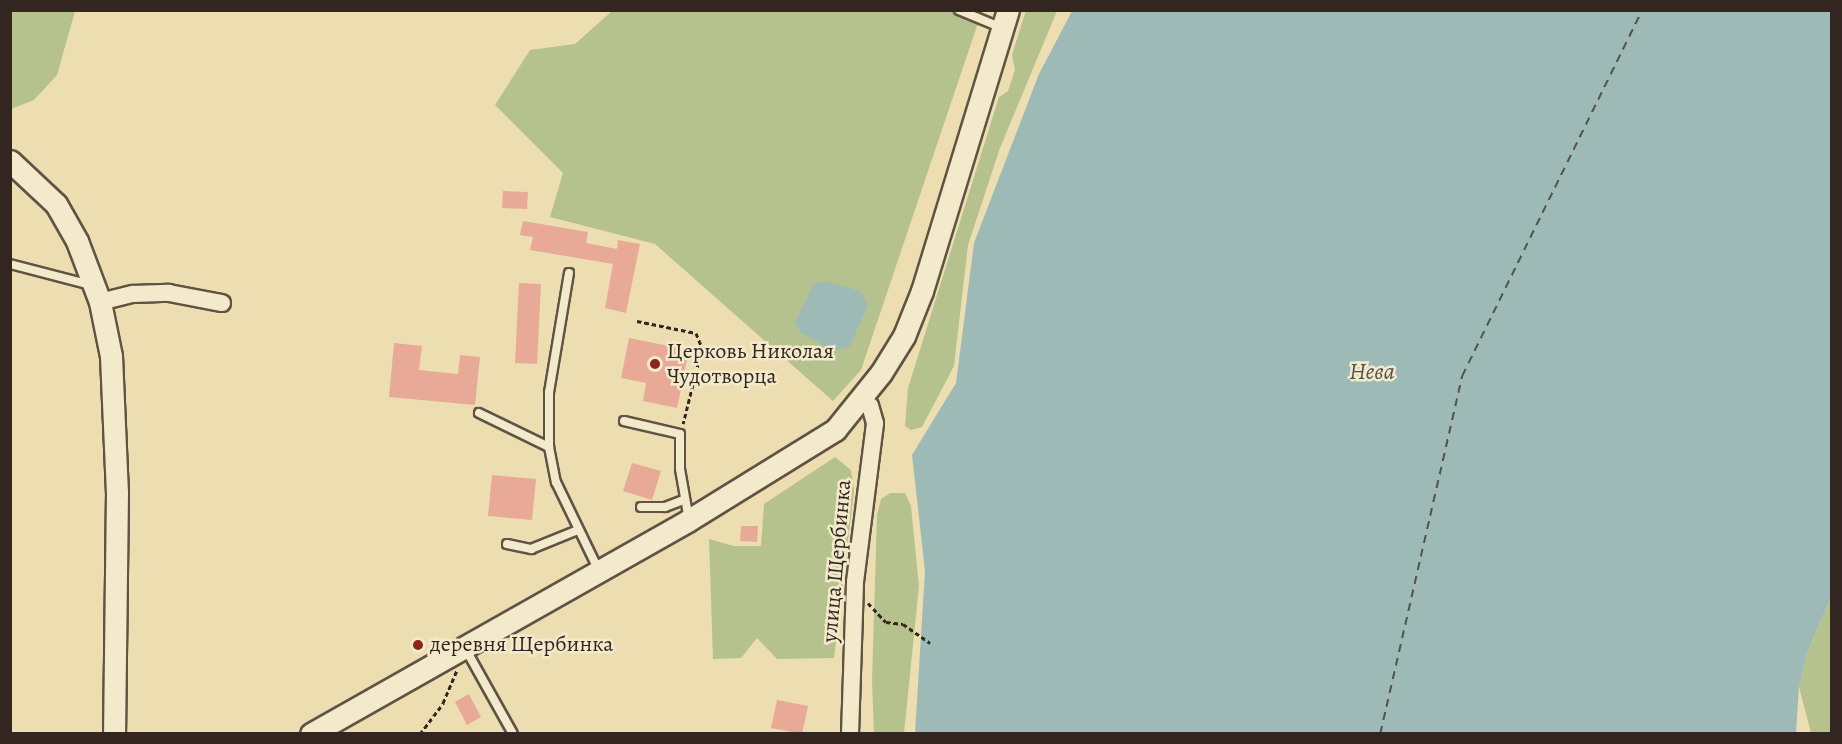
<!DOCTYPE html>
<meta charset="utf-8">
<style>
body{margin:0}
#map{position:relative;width:1842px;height:744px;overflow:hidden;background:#ecdeb1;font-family:Alegreya,serif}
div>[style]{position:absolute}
.green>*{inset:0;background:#b6c28d}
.water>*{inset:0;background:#9dbab6}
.ferry>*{height:1.5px;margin-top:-0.75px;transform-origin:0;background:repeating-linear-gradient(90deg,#53524d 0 8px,transparent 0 14px)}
.building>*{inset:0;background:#e8aa97}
.path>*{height:3px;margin-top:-1.5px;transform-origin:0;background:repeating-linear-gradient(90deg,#332520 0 4.5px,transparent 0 7.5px)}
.roads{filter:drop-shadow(2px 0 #615344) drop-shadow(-2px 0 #615344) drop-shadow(0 2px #615344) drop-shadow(0 -2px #615344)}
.service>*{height:8px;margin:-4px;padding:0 4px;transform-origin:4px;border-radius:4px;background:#f3eacc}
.minor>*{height:16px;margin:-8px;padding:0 8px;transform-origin:8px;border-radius:8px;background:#f3eacc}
.tertiary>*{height:21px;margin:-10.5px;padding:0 10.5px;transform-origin:10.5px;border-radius:10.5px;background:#f3eacc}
.dots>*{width:16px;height:16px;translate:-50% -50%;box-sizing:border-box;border:3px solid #f3eacc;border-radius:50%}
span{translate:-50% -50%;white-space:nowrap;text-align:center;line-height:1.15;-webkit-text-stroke:5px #f3eacc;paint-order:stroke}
.poi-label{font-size:22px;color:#332520}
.left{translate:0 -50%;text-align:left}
.street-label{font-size:22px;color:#332520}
.water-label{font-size:24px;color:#53524d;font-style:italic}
.frame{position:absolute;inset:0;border:12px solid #332520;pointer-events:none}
</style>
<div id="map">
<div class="green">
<i style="clip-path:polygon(11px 10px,75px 11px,57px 75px,34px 100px,11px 109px)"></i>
<i style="clip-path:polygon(1026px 10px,1057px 11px,1000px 148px,968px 245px,954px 366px,922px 427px,911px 430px,905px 426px,908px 388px,999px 97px,1008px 91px,1015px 70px,1012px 55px)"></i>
<i style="clip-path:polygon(612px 11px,982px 11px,861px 370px,833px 401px,655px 244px,550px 217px,563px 173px,495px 105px,530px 50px,575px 44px)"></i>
<i style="clip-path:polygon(835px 457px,851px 470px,854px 491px,834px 658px,777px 659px,757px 638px,741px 658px,713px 659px,709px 539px,734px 546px,761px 546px,764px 504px)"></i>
<i style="clip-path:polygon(890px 493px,905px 493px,911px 506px,919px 586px,904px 733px,874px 733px,872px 681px,877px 515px,881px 499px)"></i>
<i style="clip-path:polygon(1831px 597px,1831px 733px,1811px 733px,1799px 687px,1807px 653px)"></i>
</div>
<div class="water">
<i style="clip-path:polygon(1072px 11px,1831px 11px,1831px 597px,1807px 653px,1799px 687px,1796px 733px,915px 733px,925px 571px,912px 455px,956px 383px,974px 243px,1039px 74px)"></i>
<i style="clip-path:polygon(824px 281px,860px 291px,868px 305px,850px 346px,833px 351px,800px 332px,795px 322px,814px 284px)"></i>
</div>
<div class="ferry">
<i style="left:1380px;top:734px;width:367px;rotate:-77.1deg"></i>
<i style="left:1462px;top:376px;width:408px;rotate:-63.8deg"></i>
</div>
<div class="building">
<i style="clip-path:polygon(503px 191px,528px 192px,527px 209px,502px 208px)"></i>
<i style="clip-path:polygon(523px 221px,588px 232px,586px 243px,617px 249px,618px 240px,640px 244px,626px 313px,605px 308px,613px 264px,530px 250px,533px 237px,520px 235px)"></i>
<i style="clip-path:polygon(519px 283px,541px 284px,537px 364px,515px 363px)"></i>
<i style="clip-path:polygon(629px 338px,689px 350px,677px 408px,643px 401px,646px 383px,621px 378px)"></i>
<i style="clip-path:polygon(394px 343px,422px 346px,419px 370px,458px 374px,460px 355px,480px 357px,475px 405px,389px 397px)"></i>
<i style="clip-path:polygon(632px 463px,661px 471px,652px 500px,623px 491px)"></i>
<i style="clip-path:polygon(492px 475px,536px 479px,532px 520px,488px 516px)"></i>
<i style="clip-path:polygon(741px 526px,758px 526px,757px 542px,740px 541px)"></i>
<i style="clip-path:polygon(469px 694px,481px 717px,467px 725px,455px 702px)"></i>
<i style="clip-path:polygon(777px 700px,808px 706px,802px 734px,771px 728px)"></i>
</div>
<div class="path">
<i style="left:637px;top:321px;width:60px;rotate:11.5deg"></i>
<i style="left:696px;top:333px;width:16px;rotate:68deg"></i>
<i style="left:702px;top:348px;width:78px;rotate:104deg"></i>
<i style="left:868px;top:603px;width:26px;rotate:47deg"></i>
<i style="left:886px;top:622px;width:17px;rotate:7deg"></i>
<i style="left:903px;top:624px;width:33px;rotate:35deg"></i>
<i style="left:420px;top:734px;width:39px;rotate:-53deg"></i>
<i style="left:443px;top:703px;width:36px;rotate:-67deg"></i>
</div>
<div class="roads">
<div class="service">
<i style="left:959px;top:10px;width:47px;rotate:22.7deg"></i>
<i style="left:10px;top:264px;width:84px;rotate:14.5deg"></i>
<i style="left:569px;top:273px;width:121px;rotate:99.5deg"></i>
<i style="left:549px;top:392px;width:55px;rotate:90deg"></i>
<i style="left:549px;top:447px;width:36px;rotate:79deg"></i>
<i style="left:556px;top:482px;width:99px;rotate:64.2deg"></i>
<i style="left:479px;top:413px;width:78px;rotate:25.9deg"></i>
<i style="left:624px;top:421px;width:57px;rotate:13.1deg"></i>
<i style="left:680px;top:434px;width:35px;rotate:90deg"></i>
<i style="left:680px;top:469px;width:52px;rotate:80deg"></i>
<i style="left:641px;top:507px;width:24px"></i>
<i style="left:665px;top:507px;width:19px;rotate:-21deg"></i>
<i style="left:507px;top:544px;width:25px;rotate:12deg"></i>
<i style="left:531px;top:549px;width:51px;rotate:-22deg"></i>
<i style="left:465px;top:648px;width:98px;rotate:60.8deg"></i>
</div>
<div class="minor">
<i style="left:100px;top:302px;width:34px;rotate:-14deg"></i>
<i style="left:133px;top:294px;width:36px;rotate:-2deg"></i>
<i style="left:169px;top:293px;width:54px;rotate:10.7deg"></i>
<i style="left:850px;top:734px;width:152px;rotate:-88.1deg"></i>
<i style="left:855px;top:582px;width:160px;rotate:-82.8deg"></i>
<i style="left:875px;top:423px;width:18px;rotate:-106deg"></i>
<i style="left:870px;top:406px;width:11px;rotate:-142deg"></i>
</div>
<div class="tertiary">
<i style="left:10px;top:161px;width:63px;rotate:43.1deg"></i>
<i style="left:56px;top:204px;width:43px;rotate:60.4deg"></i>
<i style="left:77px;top:241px;width:65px;rotate:69.3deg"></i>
<i style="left:100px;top:302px;width:55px;rotate:78.5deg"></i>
<i style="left:111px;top:356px;width:136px;rotate:87.5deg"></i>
<i style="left:117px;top:492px;width:242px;rotate:90.7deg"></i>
<i style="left:311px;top:734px;width:434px;rotate:-29.5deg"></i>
<i style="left:689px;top:520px;width:172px;rotate:-31.7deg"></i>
<i style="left:835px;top:430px;width:73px;rotate:-51.1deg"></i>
<i style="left:881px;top:373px;width:44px;rotate:-58.1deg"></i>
<i style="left:904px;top:336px;width:48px;rotate:-68.2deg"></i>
<i style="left:922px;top:291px;width:294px;rotate:-73deg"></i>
</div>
</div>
<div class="dots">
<i style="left:655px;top:364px;background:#8f2418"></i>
<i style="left:418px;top:645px;background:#8f2418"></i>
</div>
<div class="poi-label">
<span class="left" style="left:667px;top:364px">Церковь Николая<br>Чудотворца</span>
<span class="left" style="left:430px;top:645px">деревня Щербинка</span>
</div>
<div class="street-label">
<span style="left:837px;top:561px;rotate:-85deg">улица Щербинка</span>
</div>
<div class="water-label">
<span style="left:1372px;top:372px">Нева</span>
</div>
<div class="frame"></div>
</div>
